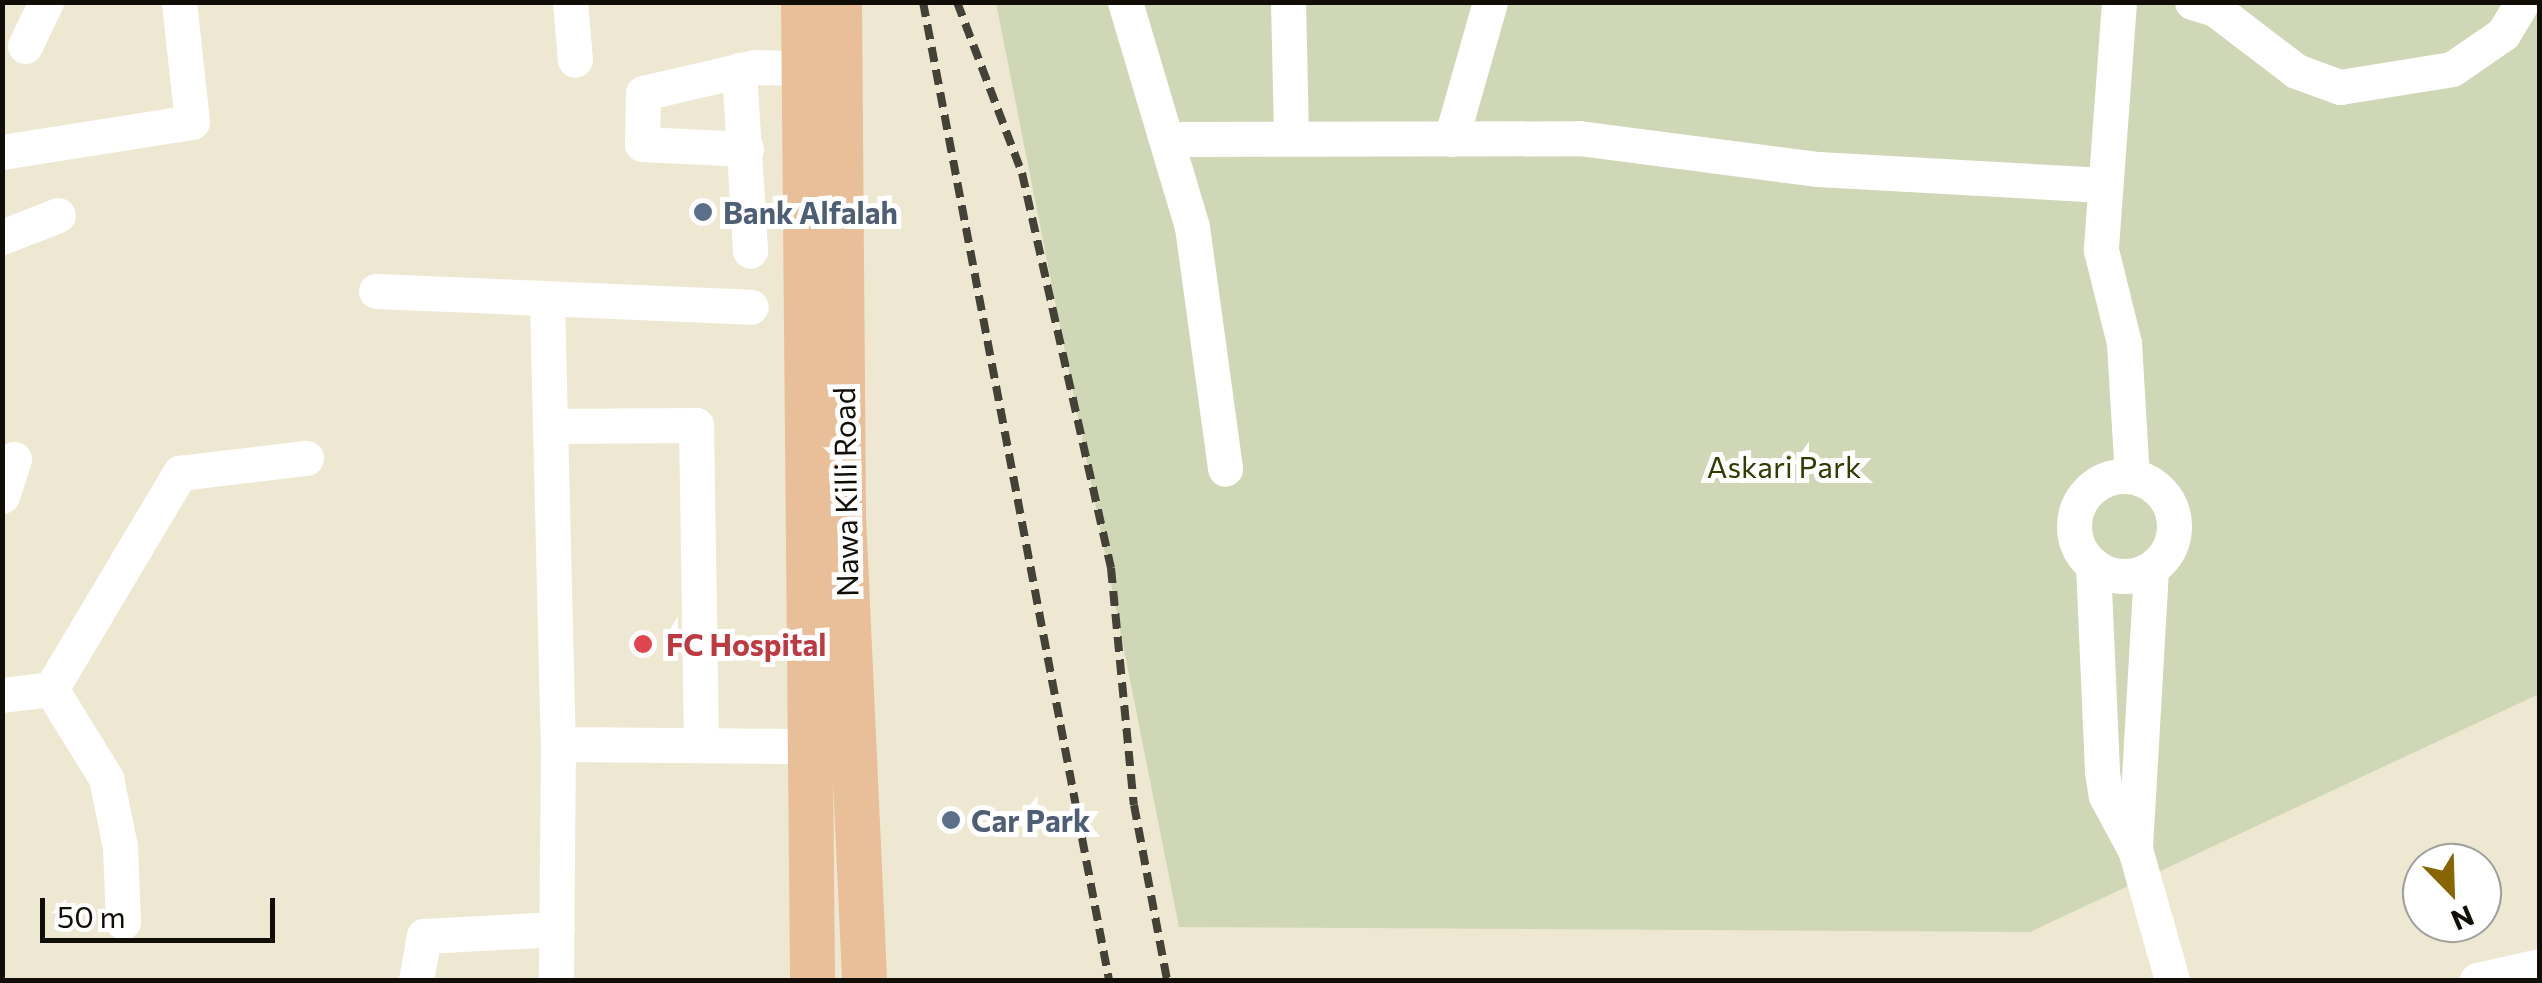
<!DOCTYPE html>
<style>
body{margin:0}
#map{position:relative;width:2542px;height:983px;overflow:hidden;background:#eee8d2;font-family:Commissioner,sans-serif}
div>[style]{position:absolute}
.green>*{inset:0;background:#cfd7b6}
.minor>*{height:35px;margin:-17.5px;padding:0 17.5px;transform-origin:17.5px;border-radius:17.5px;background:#fff}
.minor>.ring{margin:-17.5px;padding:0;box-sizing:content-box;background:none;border:35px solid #fff;border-radius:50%}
.major>*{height:45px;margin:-22.5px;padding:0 22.5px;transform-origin:22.5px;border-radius:22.5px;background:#e8bf98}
.rail>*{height:8px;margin-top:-4px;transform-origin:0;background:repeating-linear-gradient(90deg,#444137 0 15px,transparent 0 23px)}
.dots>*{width:28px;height:28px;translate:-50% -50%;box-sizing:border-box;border:5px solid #fff;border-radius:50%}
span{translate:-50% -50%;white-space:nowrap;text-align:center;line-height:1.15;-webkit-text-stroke:10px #fff;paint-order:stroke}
.service-label{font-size:30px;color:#4e5e75;font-weight:700}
.left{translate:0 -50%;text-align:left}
.park-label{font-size:30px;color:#343b02}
.street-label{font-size:30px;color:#100e07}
.health-label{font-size:30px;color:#be3a42;font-weight:700}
.frame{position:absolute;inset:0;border:5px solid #100e07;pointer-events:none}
.north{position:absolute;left:2402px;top:843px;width:100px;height:100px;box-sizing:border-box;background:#fff;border:2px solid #9f9f9c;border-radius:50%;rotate:157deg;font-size:28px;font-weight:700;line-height:40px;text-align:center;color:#100e07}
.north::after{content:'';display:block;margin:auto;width:35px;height:45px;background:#876500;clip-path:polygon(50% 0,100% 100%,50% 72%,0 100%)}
.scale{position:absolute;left:40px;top:898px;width:235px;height:45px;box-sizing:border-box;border:5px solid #100e07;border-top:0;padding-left:12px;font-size:30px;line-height:35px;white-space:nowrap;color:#100e07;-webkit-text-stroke:8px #fff;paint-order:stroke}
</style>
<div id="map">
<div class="green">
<i style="clip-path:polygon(996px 3px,2539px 3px,2539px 694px,2030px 932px,1179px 927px)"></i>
</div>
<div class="minor">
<i style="left:570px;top:2px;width:58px;rotate:85.1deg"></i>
<i style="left:1125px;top:2px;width:235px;rotate:73.4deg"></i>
<i style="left:1192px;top:227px;width:244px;rotate:82.2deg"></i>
<i style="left:1288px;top:2px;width:135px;rotate:88.7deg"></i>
<i style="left:2119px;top:2px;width:249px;rotate:94.2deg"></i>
<i style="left:2101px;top:250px;width:96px;rotate:76.1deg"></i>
<i style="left:2124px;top:343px;width:133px;rotate:86.6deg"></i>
<i style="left:2192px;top:2px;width:24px;rotate:17deg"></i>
<i style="left:2215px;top:9px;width:102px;rotate:37.4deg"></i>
<i style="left:2296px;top:71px;width:47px;rotate:20deg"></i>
<i style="left:2340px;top:87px;width:113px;rotate:-9.1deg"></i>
<i style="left:2452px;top:69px;width:62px;rotate:-34.5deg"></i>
<i style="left:2503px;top:34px;width:37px;rotate:-59deg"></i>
<i style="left:25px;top:46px;width:49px;rotate:-64.5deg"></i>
<i style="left:739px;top:70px;width:181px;rotate:86.5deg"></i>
<i style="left:1166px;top:139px;width:413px;rotate:-0.1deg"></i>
<i style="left:1579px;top:138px;width:241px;rotate:7.4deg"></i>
<i style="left:1818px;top:169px;width:286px;rotate:3.2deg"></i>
<i style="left:1451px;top:139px;width:142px;rotate:-74.1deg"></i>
<i style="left:746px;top:149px;width:104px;rotate:-177.2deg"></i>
<i style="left:642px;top:144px;width:51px;rotate:-88.9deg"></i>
<i style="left:643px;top:93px;width:115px;rotate:-13.1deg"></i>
<i style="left:755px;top:67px;width:49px;rotate:1.2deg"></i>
<i style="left:2px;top:152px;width:192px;rotate:-9deg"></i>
<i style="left:192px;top:122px;width:121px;rotate:-96.2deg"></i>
<i style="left:2px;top:237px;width:60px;rotate:-21.4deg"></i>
<i style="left:376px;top:291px;width:375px;rotate:2.4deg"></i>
<i style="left:547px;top:302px;width:442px;rotate:88.6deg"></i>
<i style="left:558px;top:744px;width:236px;rotate:90.5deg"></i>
<i style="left:550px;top:426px;width:146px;rotate:-0.4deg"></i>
<i style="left:696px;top:425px;width:318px;rotate:89.1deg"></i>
<i class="ring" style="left:2074px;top:476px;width:65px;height:65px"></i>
<i style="left:2px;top:496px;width:39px;rotate:-72deg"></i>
<i style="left:2093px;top:565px;width:207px;rotate:87.5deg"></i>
<i style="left:2102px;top:772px;width:24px;rotate:81deg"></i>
<i style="left:2106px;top:796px;width:59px;rotate:61.7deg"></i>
<i style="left:2151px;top:570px;width:279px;rotate:93.3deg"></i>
<i style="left:2135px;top:849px;width:136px;rotate:74.2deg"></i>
<i style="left:51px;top:689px;width:105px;rotate:58.3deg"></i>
<i style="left:106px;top:778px;width:70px;rotate:78.5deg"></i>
<i style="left:120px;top:847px;width:75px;rotate:87.7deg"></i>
<i style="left:2px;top:695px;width:49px;rotate:-7deg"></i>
<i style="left:51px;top:689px;width:252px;rotate:-59.2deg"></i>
<i style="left:180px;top:473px;width:127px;rotate:-6.8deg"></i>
<i style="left:558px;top:744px;width:252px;rotate:0.5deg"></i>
<i style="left:416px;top:980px;width:45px;rotate:-79.7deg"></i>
<i style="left:424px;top:936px;width:133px;rotate:-3deg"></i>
<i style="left:2477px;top:980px;width:65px;rotate:-12.5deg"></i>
</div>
<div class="major">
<i style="left:803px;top:2px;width:978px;rotate:89.47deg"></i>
<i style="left:839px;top:2px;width:513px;rotate:89.55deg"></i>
<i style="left:843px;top:515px;width:465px;rotate:87.4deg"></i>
</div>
<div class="rail">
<i style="left:923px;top:2px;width:996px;rotate:79.23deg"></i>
<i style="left:957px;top:2px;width:183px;rotate:69.2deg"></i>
<i style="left:1022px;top:173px;width:405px;rotate:77.3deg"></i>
<i style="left:1111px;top:568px;width:238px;rotate:84.5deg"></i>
<i style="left:1134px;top:805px;width:178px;rotate:79.3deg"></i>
</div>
<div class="dots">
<i style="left:703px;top:212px;background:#5c6f8a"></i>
<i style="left:643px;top:644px;background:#e0444e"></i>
<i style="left:951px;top:820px;background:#5c6f8a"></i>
</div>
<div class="service-label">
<span class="left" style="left:723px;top:212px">Bank Alfalah</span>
<span class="left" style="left:971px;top:820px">Car Park</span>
</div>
<div class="park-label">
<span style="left:1784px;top:466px">Askari Park</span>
</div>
<div class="street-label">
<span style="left:845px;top:492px;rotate:-91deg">Nawa Killi Road</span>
</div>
<div class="health-label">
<span class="left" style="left:666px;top:644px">FC Hospital</span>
</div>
<div class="frame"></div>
<div class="north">N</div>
<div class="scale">50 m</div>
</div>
